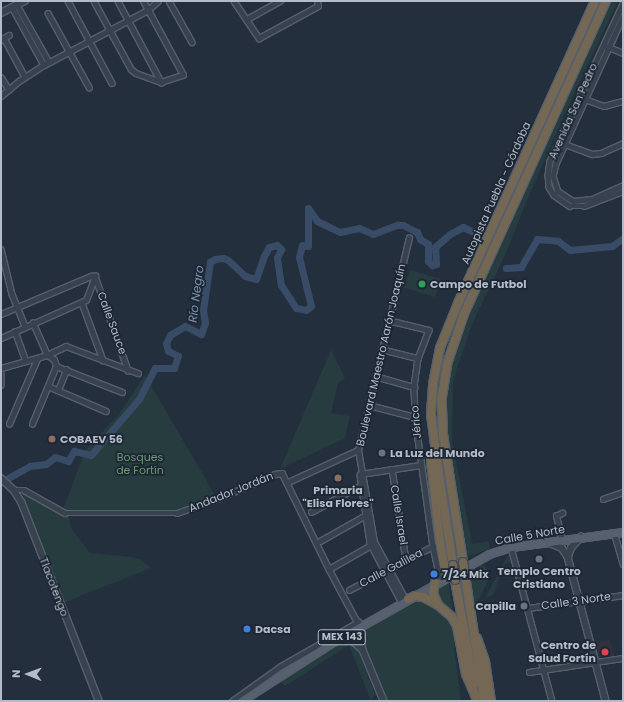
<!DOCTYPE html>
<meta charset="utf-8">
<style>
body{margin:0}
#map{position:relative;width:624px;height:702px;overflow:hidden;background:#242f3e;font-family:Poppins,sans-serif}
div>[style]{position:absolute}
.medical>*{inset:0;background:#32303f}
.green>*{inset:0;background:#263c3f}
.river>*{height:7px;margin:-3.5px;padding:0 3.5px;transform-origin:3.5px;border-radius:3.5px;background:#394c67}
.roads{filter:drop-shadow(1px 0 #565f6c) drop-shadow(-1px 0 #565f6c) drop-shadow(0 1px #565f6c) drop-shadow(0 -1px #565f6c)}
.minor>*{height:4.5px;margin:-2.25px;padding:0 2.25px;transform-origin:2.25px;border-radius:2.25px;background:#38414e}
.tertiary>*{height:5.5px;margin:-2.75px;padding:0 2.75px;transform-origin:2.75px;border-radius:2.75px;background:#38414e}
.primary>*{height:7px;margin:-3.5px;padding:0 3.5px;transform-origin:3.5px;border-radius:3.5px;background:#56606e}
.motorway>*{height:8px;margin:-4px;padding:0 4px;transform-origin:4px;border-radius:4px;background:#746855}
.bridges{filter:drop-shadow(1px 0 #434c59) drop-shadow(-1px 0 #434c59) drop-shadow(0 1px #434c59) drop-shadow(0 -1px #434c59)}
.motorway-bridge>*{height:8px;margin:-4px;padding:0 4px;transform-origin:4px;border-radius:4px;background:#746855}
.dots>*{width:11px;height:11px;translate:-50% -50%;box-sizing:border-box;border:2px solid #1d2633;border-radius:50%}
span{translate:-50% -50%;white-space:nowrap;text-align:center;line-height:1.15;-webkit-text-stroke:3.5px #1d2633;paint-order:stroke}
.shield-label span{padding:1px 3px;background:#1d2633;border:1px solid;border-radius:3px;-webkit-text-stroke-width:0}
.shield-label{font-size:10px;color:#b4bcc9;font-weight:700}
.street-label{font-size:11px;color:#b4bcc9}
.poi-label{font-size:11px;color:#b4bcc9;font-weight:700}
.left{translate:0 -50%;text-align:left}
.right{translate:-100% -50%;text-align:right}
.park-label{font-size:11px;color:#6b9a76}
.water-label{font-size:12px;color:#7c92b1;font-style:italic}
.frame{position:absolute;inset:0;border:2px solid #b4bcc9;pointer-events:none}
.north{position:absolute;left:8px;top:654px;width:40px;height:40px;-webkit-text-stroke:3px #1d2633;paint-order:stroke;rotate:271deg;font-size:11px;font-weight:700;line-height:16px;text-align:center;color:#b4bcc9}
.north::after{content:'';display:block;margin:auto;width:14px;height:18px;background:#b4bcc9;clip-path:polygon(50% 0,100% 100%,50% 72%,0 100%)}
</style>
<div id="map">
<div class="medical">
<i style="clip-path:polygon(610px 640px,614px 656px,598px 658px,594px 642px)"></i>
</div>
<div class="green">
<i style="clip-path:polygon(597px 1px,603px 1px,448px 345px,440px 385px,461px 567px,456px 569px,434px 413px,439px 362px,450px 327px)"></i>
<i style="clip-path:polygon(610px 1px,618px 1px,574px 94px,528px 198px,506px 253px,473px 322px,457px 368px,453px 383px,452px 441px,472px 544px,488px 541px,490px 549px,466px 557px,447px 435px,447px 392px,451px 363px,468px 314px)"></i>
<i style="clip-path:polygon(410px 270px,441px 279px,435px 297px,404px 288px)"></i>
<i style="clip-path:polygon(331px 350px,345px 378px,338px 383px,331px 413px,350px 416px,345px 438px,280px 469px)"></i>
<i style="clip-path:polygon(145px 375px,216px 497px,177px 513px,62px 512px,85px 451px,119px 414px)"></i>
<i style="clip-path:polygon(23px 492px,69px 517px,71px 528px,90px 553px,132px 557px,140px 559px,151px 568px,65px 602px,22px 494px)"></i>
<i style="clip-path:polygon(509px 553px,511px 562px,506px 564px,504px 566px,493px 595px,485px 598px)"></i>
<i style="clip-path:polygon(474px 565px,476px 570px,480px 568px,479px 565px,485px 566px,489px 574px,487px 583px,473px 611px,467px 570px)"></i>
<i style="clip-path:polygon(449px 579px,449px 588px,453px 613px,437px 600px,436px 586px)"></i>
<i style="clip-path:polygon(418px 599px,437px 609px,451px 622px,455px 635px,454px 648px,461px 701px,387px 701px,364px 647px,362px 629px)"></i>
<i style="clip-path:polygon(347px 641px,351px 642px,357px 648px,374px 691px,375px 695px,371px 701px,349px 645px,285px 686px,280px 681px,341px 642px)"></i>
</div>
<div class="river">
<i style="left:506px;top:268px;width:15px;rotate:-4deg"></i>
<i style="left:521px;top:267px;width:32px;rotate:-60deg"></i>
<i style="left:537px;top:239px;width:21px;rotate:5deg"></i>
<i style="left:558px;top:241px;width:15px;rotate:37deg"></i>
<i style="left:570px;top:250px;width:42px;rotate:-5.4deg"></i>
<i style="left:612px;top:246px;width:14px;rotate:-36deg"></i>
<i style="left:1px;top:482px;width:33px;rotate:-29deg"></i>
<i style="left:30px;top:466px;width:16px;rotate:-7deg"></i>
<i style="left:46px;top:464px;width:11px;rotate:-38deg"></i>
<i style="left:55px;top:457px;width:14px;rotate:17deg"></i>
<i style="left:68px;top:461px;width:12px;rotate:-59deg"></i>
<i style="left:74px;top:451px;width:17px;rotate:13deg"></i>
<i style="left:91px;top:455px;width:74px;rotate:-49.4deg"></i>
<i style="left:139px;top:399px;width:35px;rotate:-63deg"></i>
<i style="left:155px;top:368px;width:19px"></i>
<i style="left:174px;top:368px;width:13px;rotate:-72deg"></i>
<i style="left:178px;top:356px;width:11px;rotate:-153deg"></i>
<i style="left:168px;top:351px;width:8px;rotate:-104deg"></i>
<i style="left:166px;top:343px;width:9px;rotate:-63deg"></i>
<i style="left:170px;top:335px;width:17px;rotate:-31deg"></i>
<i style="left:185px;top:326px;width:18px;rotate:27deg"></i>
<i style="left:201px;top:334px;width:12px;rotate:-70deg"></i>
<i style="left:205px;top:323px;width:13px;rotate:-99deg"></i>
<i style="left:203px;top:310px;width:49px;rotate:-81.7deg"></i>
<i style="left:210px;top:262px;width:6px;rotate:-31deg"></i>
<i style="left:215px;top:259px;width:8px;rotate:-7deg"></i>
<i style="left:223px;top:258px;width:5px;rotate:22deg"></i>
<i style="left:228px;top:260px;width:23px;rotate:43deg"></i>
<i style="left:245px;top:276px;width:11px;rotate:15deg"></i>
<i style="left:256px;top:279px;width:24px;rotate:-71deg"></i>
<i style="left:264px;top:256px;width:10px;rotate:-61deg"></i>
<i style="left:269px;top:247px;width:8px;rotate:-14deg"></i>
<i style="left:277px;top:245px;width:6px;rotate:45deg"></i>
<i style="left:281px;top:249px;width:10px;rotate:114deg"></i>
<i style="left:277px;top:258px;width:27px;rotate:82deg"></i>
<i style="left:281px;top:285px;width:27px;rotate:57deg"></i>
<i style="left:296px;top:308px;width:10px;rotate:11deg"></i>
<i style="left:306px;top:310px;width:6px;rotate:-39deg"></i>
<i style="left:311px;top:306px;width:50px;rotate:-103.8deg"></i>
<i style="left:299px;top:257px;width:12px;rotate:-76deg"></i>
<i style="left:302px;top:245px;width:6px;rotate:9deg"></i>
<i style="left:308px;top:246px;width:38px;rotate:-90deg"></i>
<i style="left:308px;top:208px;width:16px;rotate:55deg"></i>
<i style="left:317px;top:221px;width:25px;rotate:26deg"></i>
<i style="left:340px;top:232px;width:19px;rotate:-12deg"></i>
<i style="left:359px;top:228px;width:15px;rotate:23deg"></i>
<i style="left:373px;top:234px;width:26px;rotate:-21deg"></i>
<i style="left:397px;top:225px;width:6px"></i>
<i style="left:403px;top:225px;width:16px;rotate:27deg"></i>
<i style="left:417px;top:232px;width:8px;rotate:67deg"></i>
<i style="left:420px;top:239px;width:9px;rotate:32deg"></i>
<i style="left:428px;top:244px;width:17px;rotate:90deg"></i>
<i style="left:428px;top:261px;width:6px;rotate:45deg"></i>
<i style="left:432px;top:265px;width:4px;rotate:-14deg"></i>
<i style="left:436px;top:264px;width:17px;rotate:-93deg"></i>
<i style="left:435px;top:247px;width:20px;rotate:-41deg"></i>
<i style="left:450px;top:234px;width:15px;rotate:-28deg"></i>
<i style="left:463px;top:227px;width:19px;rotate:25deg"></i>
</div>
<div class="roads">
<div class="minor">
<i style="left:68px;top:1px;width:93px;rotate:61.8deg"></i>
<i style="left:94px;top:1px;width:77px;rotate:61.4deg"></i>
<i style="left:131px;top:69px;width:6px;rotate:39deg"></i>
<i style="left:136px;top:73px;width:27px;rotate:20deg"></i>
<i style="left:161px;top:82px;width:23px;rotate:-18deg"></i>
<i style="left:183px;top:75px;width:84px;rotate:-118.4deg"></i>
<i style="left:118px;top:1px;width:92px;rotate:62deg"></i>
<i style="left:169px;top:1px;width:47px;rotate:60.7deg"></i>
<i style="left:234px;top:1px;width:45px;rotate:56deg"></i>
<i style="left:259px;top:38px;width:67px;rotate:-28.5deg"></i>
<i style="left:318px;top:6px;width:5px;rotate:-101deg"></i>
<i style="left:623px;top:4px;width:173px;rotate:114.9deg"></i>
<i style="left:550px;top:161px;width:14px;rotate:98deg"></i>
<i style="left:548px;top:175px;width:12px;rotate:85deg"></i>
<i style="left:549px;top:187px;width:9px;rotate:58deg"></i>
<i style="left:554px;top:195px;width:19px;rotate:35deg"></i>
<i style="left:570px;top:206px;width:14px"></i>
<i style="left:584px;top:206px;width:42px;rotate:-21deg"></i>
<i style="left:17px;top:5px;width:65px;rotate:60.7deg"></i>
<i style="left:12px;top:7px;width:66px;rotate:61.1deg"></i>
<i style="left:48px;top:13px;width:85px;rotate:61deg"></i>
<i style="left:623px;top:17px;width:162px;rotate:114.5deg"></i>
<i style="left:556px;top:164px;width:12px;rotate:104deg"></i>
<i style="left:553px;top:176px;width:16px;rotate:72deg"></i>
<i style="left:558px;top:191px;width:18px;rotate:34deg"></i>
<i style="left:573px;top:201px;width:19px;rotate:-6deg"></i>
<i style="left:592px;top:199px;width:34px;rotate:-24deg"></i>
<i style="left:247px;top:19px;width:38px;rotate:-29deg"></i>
<i style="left:4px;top:38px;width:44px;rotate:61.7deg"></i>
<i style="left:1px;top:40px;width:9px;rotate:-32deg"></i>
<i style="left:606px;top:46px;width:18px;rotate:22deg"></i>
<i style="left:1px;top:77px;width:15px;rotate:58deg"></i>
<i style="left:1px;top:96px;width:23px;rotate:-40deg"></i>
<i style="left:19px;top:81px;width:30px;rotate:-33deg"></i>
<i style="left:44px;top:65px;width:118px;rotate:-27.9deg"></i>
<i style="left:148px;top:10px;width:13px;rotate:-42deg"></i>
<i style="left:582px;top:98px;width:23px;rotate:20deg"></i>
<i style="left:604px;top:106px;width:20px;rotate:-15deg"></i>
<i style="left:562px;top:143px;width:32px;rotate:20deg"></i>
<i style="left:592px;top:154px;width:9px;rotate:-6deg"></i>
<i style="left:601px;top:153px;width:24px;rotate:-24deg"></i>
<i style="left:1px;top:249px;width:46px;rotate:76.3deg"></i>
<i style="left:12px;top:294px;width:35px;rotate:68deg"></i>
<i style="left:95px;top:276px;width:100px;rotate:70.7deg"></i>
<i style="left:82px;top:303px;width:61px;rotate:69.8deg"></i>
<i style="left:1px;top:314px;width:98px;rotate:-22.9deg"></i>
<i style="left:91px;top:276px;width:4px"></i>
<i style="left:388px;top:320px;width:42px;rotate:13.7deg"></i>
<i style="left:429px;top:330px;width:30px;rotate:111deg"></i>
<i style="left:418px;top:358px;width:29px;rotate:98deg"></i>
<i style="left:414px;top:387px;width:30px;rotate:88deg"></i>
<i style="left:415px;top:417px;width:130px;rotate:82.1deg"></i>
<i style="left:433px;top:546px;width:35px;rotate:78deg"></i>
<i style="left:15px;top:331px;width:32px;rotate:70deg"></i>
<i style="left:1px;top:338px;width:93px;rotate:-24.1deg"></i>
<i style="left:86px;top:300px;width:26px;rotate:-69deg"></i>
<i style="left:381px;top:349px;width:38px;rotate:14deg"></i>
<i style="left:56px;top:366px;width:71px;rotate:21.5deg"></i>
<i style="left:1px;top:368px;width:48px;rotate:-15.8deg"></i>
<i style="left:47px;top:355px;width:21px;rotate:-25deg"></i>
<i style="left:66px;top:346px;width:77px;rotate:20.6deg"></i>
<i style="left:1px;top:373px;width:12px;rotate:90deg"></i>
<i style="left:375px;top:376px;width:41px;rotate:15.8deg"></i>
<i style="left:48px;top:386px;width:63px;rotate:23.3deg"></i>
<i style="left:58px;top:390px;width:22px;rotate:-68deg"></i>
<i style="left:369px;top:405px;width:48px;rotate:14.6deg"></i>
<i style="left:9px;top:424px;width:71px;rotate:-66.7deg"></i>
<i style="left:32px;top:424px;width:63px;rotate:-67.5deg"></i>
<i style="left:56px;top:366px;width:6px;rotate:-108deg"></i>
<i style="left:54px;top:360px;width:9px;rotate:-144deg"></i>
<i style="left:47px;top:355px;width:35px;rotate:-114deg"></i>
<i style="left:392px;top:469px;width:92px;rotate:81.3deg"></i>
<i style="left:360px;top:474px;width:61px;rotate:-8.5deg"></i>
<i style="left:360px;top:475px;width:69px;rotate:81.6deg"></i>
<i style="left:370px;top:543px;width:68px;rotate:61.9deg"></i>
<i style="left:288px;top:482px;width:77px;rotate:-24.6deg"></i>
<i style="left:14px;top:490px;width:10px"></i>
<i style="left:24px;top:490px;width:47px;rotate:29.3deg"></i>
<i style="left:65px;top:513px;width:112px"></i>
<i style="left:177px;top:513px;width:42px;rotate:-19.3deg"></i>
<i style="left:217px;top:499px;width:63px;rotate:-23.3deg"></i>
<i style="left:275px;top:474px;width:7px;rotate:-8deg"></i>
<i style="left:282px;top:473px;width:107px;rotate:63.9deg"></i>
<i style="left:329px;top:569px;width:66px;rotate:61.9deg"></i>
<i style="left:603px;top:499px;width:21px;rotate:-19deg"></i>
<i style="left:311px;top:512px;width:59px;rotate:-28.3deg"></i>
<i style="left:614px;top:532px;width:33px;rotate:74deg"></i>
<i style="left:562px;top:540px;width:25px;rotate:-104deg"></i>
<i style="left:556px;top:516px;width:7px;rotate:-27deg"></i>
<i style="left:320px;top:541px;width:53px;rotate:-29.5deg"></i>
<i style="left:511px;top:547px;width:159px;rotate:75.1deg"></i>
<i style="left:329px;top:569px;width:51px;rotate:-29.6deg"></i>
<i style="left:349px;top:590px;width:95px;rotate:-27.6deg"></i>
<i style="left:406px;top:601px;width:67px;rotate:-118.5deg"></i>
<i style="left:374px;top:542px;width:93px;rotate:-99.9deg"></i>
<i style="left:358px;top:450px;width:218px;rotate:-76.5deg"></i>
<i style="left:528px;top:608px;width:96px;rotate:-7.8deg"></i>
<i style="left:529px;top:672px;width:95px;rotate:-8.5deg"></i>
<i style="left:232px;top:701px;width:60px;rotate:-35.5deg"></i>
<i style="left:281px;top:666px;width:89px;rotate:-29.7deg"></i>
</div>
<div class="tertiary">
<i style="left:1px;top:13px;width:27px;rotate:-27deg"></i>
<i style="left:1px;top:478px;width:18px;rotate:43deg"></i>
<i style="left:14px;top:490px;width:15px;rotate:58deg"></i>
<i style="left:22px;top:503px;width:212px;rotate:68.7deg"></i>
<i style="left:550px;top:543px;width:13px;rotate:23deg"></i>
<i style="left:562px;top:548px;width:11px;rotate:56deg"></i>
<i style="left:568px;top:557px;width:149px;rotate:75.2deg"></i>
<i style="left:568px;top:557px;width:9px;rotate:-72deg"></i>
<i style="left:571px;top:548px;width:15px;rotate:-48deg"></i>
<i style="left:360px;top:627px;width:23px;rotate:83deg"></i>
<i style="left:363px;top:650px;width:55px;rotate:67.6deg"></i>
<i style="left:339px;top:640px;width:8px;rotate:-14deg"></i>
<i style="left:347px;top:638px;width:5px;rotate:22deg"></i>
<i style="left:352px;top:640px;width:12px;rotate:42deg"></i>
</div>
<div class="primary">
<i style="left:241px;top:701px;width:109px;rotate:-32.7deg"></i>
<i style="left:333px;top:642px;width:179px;rotate:-29.4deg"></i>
<i style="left:489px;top:554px;width:23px;rotate:-18deg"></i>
<i style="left:511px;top:547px;width:113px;rotate:-7.6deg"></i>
</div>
<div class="motorway">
<i style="left:431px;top:461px;width:81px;rotate:83.7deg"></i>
<i style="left:440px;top:542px;width:36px;rotate:80deg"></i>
<i style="left:463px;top:562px;width:129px;rotate:-98.9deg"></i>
<i style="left:443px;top:435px;width:38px;rotate:-92deg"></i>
<i style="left:442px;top:397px;width:33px;rotate:-81deg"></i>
<i style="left:447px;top:364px;width:53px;rotate:-71.2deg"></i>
<i style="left:464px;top:314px;width:344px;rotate:-65.6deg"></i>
<i style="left:453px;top:565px;width:98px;rotate:-98.8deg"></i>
<i style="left:438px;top:468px;width:54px;rotate:-97.4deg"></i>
<i style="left:431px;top:414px;width:30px;rotate:-86deg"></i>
<i style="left:433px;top:384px;width:37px;rotate:-79deg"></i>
<i style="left:440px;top:348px;width:51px;rotate:-68deg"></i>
<i style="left:459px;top:301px;width:329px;rotate:-65.6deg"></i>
<i style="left:465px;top:575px;width:127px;rotate:81.4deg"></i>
<i style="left:455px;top:580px;width:106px;rotate:79.6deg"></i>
<i style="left:435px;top:583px;width:10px;rotate:101deg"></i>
<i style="left:433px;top:593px;width:13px;rotate:67deg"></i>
<i style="left:408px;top:599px;width:8px;rotate:-23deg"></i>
<i style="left:415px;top:596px;width:8px;rotate:7deg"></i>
<i style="left:423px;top:597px;width:17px;rotate:28deg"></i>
<i style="left:438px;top:605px;width:18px;rotate:41deg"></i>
<i style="left:452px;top:617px;width:10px;rotate:61deg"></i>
<i style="left:457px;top:626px;width:49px;rotate:79.4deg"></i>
<i style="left:466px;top:674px;width:25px;rotate:67deg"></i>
<i style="left:477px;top:638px;width:24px;rotate:71deg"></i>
<i style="left:485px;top:661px;width:40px;rotate:81.5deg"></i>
</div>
</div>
<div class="bridges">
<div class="motorway-bridge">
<i style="left:463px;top:562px;width:13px;rotate:81deg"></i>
<i style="left:453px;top:565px;width:15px;rotate:82deg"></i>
</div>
</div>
<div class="dots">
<i style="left:422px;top:284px;background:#2e9e5b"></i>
<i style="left:52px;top:439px;background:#8d6e63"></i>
<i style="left:382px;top:453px;background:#6b7280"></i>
<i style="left:338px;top:478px;background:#8d6e63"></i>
<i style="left:539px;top:559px;background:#6b7280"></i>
<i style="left:434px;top:574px;background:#3f7fe0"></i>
<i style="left:524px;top:606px;background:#6b7280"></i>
<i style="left:247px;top:629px;background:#3f7fe0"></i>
<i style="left:605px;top:652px;background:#e0444e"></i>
</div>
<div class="shield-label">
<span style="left:342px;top:637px">MEX 143</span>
</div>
<div class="street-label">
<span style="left:573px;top:111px;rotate:-66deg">Avenida San Pedro</span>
<span style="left:496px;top:193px;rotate:-66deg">Autopista Puebla - Córdoba</span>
<span style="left:112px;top:323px;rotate:70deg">Calle Sauce</span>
<span style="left:381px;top:355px;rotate:-77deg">Boulevard Maestro Aarón Joaquín</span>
<span style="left:416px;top:422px;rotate:-95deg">Jérico</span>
<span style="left:231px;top:492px;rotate:-22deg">Andador Jordán</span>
<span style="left:399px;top:515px;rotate:81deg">Calle Israel</span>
<span style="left:530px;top:535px;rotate:-10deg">Calle 5 Norte</span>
<span style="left:391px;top:568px;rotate:-28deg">Calle Galilea</span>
<span style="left:54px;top:587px;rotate:69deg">Tlacotengo</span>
<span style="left:576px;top:601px;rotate:-8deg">Calle 3 Norte</span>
</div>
<div class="poi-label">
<span class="left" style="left:430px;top:284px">Campo de Futbol</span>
<span class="left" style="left:60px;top:439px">COBAEV 56</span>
<span class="left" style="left:390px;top:453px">La Luz del Mundo</span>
<span style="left:338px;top:497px">Primaria<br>"Elisa Flores"</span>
<span style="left:539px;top:578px">Templo Centro<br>Cristiano</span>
<span class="left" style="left:442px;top:574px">7/24 Mix</span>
<span class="right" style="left:516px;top:606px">Capilla</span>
<span class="left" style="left:255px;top:629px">Dacsa</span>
<span class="right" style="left:596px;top:652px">Centro de<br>Salud Fortín</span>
</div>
<div class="park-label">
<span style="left:140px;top:464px">Bosques<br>de Fortín</span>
</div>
<div class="water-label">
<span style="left:196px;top:294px;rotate:-83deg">Río Negro</span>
</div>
<div class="frame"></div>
<div class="north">N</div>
</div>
